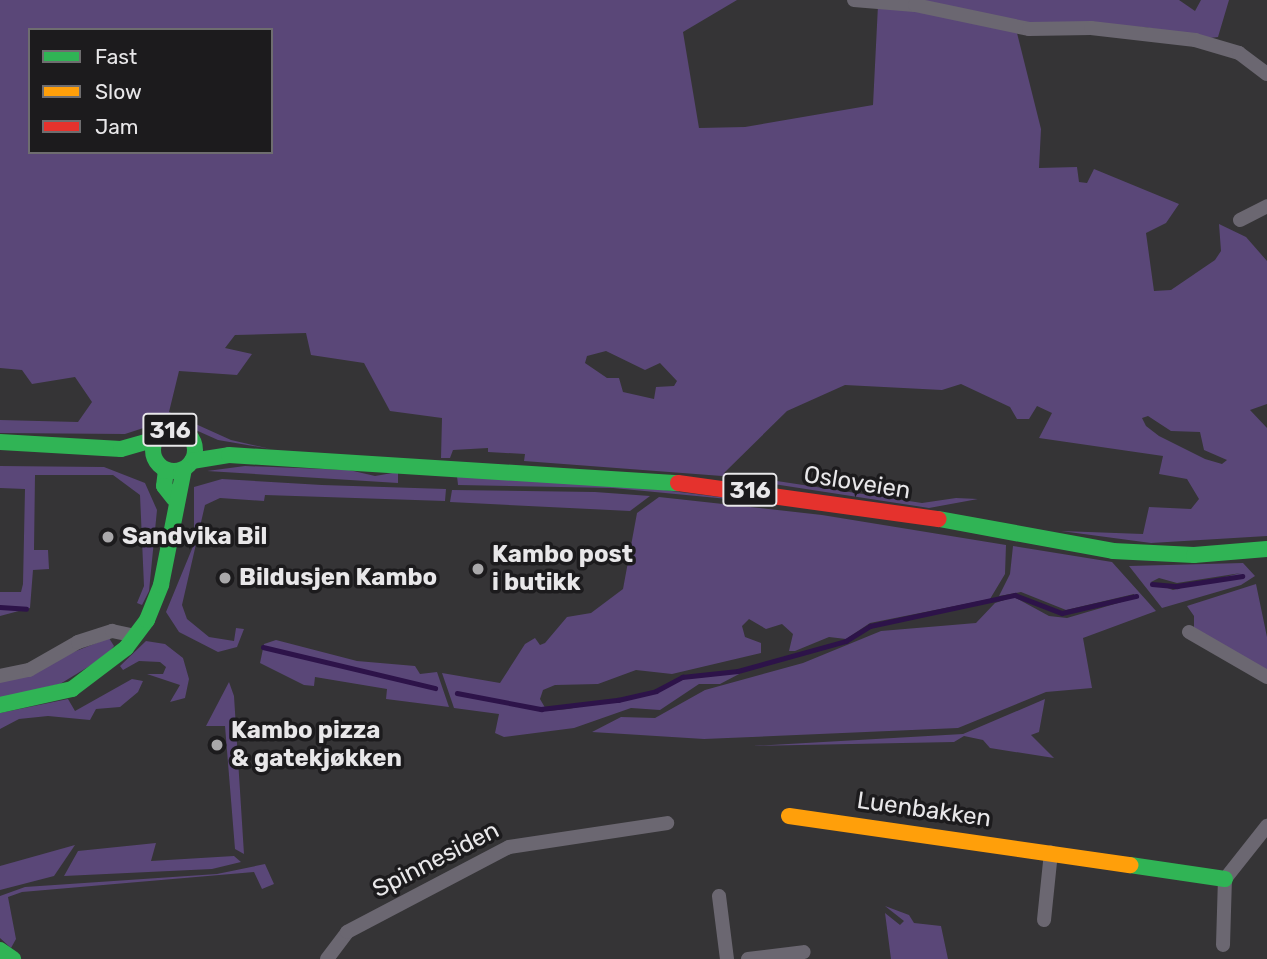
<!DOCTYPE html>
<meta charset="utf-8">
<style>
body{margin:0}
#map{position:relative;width:1267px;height:959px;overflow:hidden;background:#353436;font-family:Rubik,sans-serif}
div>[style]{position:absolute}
.green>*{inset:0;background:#5a4778}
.stream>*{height:4.5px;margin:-2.25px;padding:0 2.25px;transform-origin:2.25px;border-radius:2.25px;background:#2d1349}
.street>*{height:14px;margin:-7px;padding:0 7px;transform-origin:7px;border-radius:7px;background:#6b6771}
.fast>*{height:16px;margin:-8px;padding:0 8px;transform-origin:8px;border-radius:8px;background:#30b455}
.fast>.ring{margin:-8px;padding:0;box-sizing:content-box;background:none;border:16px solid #30b455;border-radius:50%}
.slow>*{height:16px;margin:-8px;padding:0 8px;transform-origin:8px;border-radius:8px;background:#ff9f0a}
.jam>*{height:16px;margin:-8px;padding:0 8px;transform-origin:8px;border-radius:8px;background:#e5322d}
.dots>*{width:19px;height:19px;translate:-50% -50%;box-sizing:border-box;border:4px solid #1c1b1d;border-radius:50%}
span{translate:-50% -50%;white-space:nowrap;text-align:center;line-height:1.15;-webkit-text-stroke:7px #1c1b1d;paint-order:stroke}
.shield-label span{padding:2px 5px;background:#1c1b1d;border:2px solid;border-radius:5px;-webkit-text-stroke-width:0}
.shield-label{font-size:23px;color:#e8e7e9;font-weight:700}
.street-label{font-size:24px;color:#e8e7e9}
.poi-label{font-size:24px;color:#e8e7e9;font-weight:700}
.left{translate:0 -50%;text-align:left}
.legend{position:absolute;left:28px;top:28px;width:245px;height:126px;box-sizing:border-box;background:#1c1b1d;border:2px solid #6e6d6f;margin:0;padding:9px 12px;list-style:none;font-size:21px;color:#e8e7e9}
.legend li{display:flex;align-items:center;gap:14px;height:35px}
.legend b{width:35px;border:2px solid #6e6d6f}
</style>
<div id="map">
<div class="green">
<i style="clip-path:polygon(evenodd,0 0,737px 0,683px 32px,699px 128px,745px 127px,873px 105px,878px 5px,1016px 29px,1041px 129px,1039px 168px,1077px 167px,1079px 182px,1087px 183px,1094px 169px,1179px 204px,1166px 223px,1146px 233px,1154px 291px,1171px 290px,1215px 260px,1221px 251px,1219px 224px,1246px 237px,1267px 261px,1267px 404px,1250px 410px,1267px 428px,1267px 536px,1151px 543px,1061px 531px,1143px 534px,1149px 507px,1191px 509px,1199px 499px,1187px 479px,1159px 474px,1163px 456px,1039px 438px,1052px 413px,1037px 406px,1029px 419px,1017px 419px,1010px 407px,961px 384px,942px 390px,845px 385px,787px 411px,724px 473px,922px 503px,956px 498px,978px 499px,929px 508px,722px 476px,524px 461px,525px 454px,488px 452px,488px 448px,453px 450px,450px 458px,441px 458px,442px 418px,390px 411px,364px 363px,311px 355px,306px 333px,235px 335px,225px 348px,252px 354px,237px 375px,179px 371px,169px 412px,231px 440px,271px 449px,218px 440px,171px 419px,125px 434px,0 433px,0 420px,78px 422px,92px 402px,75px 377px,32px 384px,22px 370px,0 368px,0 0,30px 30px,271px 30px,271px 152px,30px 152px,30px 30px,0 0,606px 351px,645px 370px,660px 363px,677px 381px,674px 386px,656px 387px,654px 399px,623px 392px,619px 378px,607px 378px,585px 363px,587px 356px,606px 351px,0 0,1148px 416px,1171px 431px,1200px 432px,1204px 450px,1227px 460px,1222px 464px,1205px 459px,1159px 436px,1146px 426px,1142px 418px,1148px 416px)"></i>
<i style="clip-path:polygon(911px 0,1179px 0,1195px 11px,1201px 0,1229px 0,1218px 37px,1210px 38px,1143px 27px,1034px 25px)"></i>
<i style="clip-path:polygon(0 466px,104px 467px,145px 483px,157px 510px,149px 591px,142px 605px,137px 603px,144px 586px,140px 495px,113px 475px,35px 475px,34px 550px,48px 550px,49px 569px,33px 570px,30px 608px,0 616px,0 592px,21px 592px,23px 584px,25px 489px,0 488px)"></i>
<i style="clip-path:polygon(245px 466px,349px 470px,375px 476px,398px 472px,398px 483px,207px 471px)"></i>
<i style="clip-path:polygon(457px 476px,616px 484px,759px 502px,613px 488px,458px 485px)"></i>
<i style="clip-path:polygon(222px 479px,322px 485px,446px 489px,445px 501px,265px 495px,264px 501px,220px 498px,205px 505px,182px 605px,187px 619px,209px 637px,234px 641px,236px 628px,244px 629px,237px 647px,218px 652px,179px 632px,166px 612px,194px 544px,194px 487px)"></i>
<i style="clip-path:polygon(452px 490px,595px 492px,650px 496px,630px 511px,450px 502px)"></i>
<i style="clip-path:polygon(659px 497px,822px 515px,1006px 545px,1005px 574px,990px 599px,870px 623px,846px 639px,829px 637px,795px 651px,789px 651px,793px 634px,782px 624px,766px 629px,749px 619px,742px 626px,745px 637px,761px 643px,761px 653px,672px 674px,636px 670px,598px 684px,555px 685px,543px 690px,540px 699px,547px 711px,568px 709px,655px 693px,684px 679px,741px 673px,720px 684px,699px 684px,660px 710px,631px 708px,574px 728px,504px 737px,495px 733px,499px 714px,454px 708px,442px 673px,500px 683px,525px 644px,535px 638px,540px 645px,545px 643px,567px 617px,591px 613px,623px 589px,637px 513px)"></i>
<i style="clip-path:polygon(1013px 546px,1112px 562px,1156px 611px,1083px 638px,1092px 688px,1046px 692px,958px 728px,704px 739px,592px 732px,621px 717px,655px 718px,705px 690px,803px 663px,881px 631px,976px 623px,995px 603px,1014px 597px,1049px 616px,1067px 618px,1135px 598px,1134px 594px,1066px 610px,1021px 592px,999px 596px,1010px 574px)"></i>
<i style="clip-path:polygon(evenodd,1243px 563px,1255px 576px,1241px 585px,1162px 608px,1129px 566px,1243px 563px,1241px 573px,1173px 590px,1151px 582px,1159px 578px,1177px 583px,1241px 573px)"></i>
<i style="clip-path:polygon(1256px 584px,1267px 637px,1267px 672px,1194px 630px,1194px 616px,1187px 606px)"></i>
<i style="clip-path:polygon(109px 638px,114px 646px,106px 656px,60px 684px,0 698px,0 681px)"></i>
<i style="clip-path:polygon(276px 640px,357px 661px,415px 666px,420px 674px,437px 672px,449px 707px,386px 699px,387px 689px,315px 677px,314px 686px,304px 685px,260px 663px,264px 644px)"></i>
<i style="clip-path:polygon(146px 641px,165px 644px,183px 658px,189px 679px,185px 698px,170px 702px,180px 685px,147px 674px,163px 674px,166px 667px,160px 662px,139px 661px,123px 670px,120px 666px)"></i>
<i style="clip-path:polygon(132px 679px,143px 681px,138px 692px,120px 707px,96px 709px,90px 720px,48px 716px,19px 719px,0 729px,0 713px,68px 699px,75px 711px)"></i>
<i style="clip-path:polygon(229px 682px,234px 696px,244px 854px,235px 849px,225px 726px,206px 726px)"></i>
<i style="clip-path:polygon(1045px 699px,1039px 732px,1031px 735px,1054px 758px,990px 748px,983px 740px,964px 736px,954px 742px,752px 746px,963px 734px)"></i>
<i style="clip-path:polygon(156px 843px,151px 861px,234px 856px,241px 862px,212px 869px,64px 876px,78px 851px)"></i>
<i style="clip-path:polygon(75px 845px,54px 876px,0 890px,0 866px)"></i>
<i style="clip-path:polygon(265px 864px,274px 884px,262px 889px,254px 872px,22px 892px,8px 897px,16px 939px,11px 948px,0 938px,0 896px,25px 887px,217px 874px)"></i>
<i style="clip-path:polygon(885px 906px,909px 915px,914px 923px,941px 926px,948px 959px,891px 959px,885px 913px,900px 925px,904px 921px)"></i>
</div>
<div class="stream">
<i style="left:1152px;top:584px;width:25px;rotate:5deg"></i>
<i style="left:1177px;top:586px;width:66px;rotate:-8.7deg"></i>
<i style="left:0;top:607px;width:26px;rotate:4deg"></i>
<i style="left:263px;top:647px;width:177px;rotate:13.4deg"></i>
<i style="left:457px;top:693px;width:86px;rotate:10.8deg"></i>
<i style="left:541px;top:709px;width:78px;rotate:-6.7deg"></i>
<i style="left:618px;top:700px;width:39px;rotate:-13deg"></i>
<i style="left:656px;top:691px;width:30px;rotate:-28deg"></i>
<i style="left:682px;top:677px;width:56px;rotate:-6.1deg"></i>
<i style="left:738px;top:671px;width:112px;rotate:-15.5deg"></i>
<i style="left:846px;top:641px;width:28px;rotate:-32deg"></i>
<i style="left:870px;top:626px;width:148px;rotate:-12.1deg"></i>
<i style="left:1015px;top:595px;width:50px;rotate:21deg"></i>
<i style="left:1062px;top:613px;width:76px;rotate:-12.9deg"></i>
</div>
<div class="street">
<i style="left:854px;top:0;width:61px;rotate:4.7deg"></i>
<i style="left:915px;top:5px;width:116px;rotate:11.9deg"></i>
<i style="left:1029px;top:29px;width:62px;rotate:-0.9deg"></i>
<i style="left:1091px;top:28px;width:105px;rotate:6.6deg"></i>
<i style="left:1195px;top:40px;width:46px;rotate:16.5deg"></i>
<i style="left:1239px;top:53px;width:35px;rotate:37deg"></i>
<i style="left:1240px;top:220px;width:30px;rotate:-27deg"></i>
<i style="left:1189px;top:632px;width:90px;rotate:30deg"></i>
<i style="left:0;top:676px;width:30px;rotate:-12deg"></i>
<i style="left:29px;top:670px;width:56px;rotate:-29.7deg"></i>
<i style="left:78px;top:642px;width:36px;rotate:-18deg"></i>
<i style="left:112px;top:631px;width:24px;rotate:12deg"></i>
<i style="left:719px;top:896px;width:64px;rotate:82.8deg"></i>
<i style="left:1044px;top:920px;width:68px;rotate:-84.1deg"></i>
<i style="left:1223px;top:945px;width:66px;rotate:-88.3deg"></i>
<i style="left:1225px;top:879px;width:68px;rotate:-51.6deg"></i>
<i style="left:327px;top:959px;width:34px;rotate:-53deg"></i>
<i style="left:347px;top:932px;width:183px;rotate:-27.7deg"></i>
<i style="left:509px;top:847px;width:160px;rotate:-8.6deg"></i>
<i style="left:748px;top:959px;width:56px;rotate:-7.1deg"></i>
</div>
<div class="fast">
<i class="ring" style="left:153px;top:429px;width:26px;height:26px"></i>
<i style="left:0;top:442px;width:121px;rotate:3.3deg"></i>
<i style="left:121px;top:449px;width:36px;rotate:-16deg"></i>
<i style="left:192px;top:461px;width:37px;rotate:-9deg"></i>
<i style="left:229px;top:455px;width:450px;rotate:3.6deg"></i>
<i style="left:166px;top:470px;width:16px;rotate:97deg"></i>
<i style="left:164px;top:486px;width:16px;rotate:52deg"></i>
<i style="left:939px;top:519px;width:177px;rotate:10.4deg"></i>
<i style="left:1113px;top:551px;width:81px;rotate:2.8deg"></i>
<i style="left:1194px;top:555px;width:73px;rotate:-4.7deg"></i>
<i style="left:0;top:705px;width:74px;rotate:-12.5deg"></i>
<i style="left:72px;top:689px;width:68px;rotate:-37.2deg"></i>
<i style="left:126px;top:648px;width:35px;rotate:-53deg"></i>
<i style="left:147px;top:620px;width:38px;rotate:-68deg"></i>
<i style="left:161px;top:585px;width:118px;rotate:-78.8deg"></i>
<i style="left:1130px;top:865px;width:96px;rotate:8.4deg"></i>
<i style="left:0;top:950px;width:16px;rotate:35deg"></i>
</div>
<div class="slow">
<i style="left:789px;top:816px;width:345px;rotate:8.2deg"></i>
</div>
<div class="jam">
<i style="left:678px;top:483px;width:263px;rotate:7.9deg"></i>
</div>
<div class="dots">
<i style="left:108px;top:537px;background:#a9a8aa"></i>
<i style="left:478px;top:569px;background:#a9a8aa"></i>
<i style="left:225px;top:578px;background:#a9a8aa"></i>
<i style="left:217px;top:745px;background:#a9a8aa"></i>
</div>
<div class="shield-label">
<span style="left:170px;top:430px">316</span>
<span style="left:750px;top:490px">316</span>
</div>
<div class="street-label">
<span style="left:857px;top:483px;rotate:9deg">Osloveien</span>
<span style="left:924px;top:810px;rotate:8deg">Luenbakken</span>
<span style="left:436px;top:860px;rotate:-27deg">Spinnesiden</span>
</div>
<div class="poi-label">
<span class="left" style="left:122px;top:537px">Sandvika Bil</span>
<span class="left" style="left:492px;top:569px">Kambo post<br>i butikk</span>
<span class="left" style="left:239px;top:578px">Bildusjen Kambo</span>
<span class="left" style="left:231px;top:745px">Kambo pizza<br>&amp; gatekjøkken</span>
</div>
<ul class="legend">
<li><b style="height:9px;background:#30b455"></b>Fast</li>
<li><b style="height:9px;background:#ff9f0a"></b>Slow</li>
<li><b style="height:9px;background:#e5322d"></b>Jam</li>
</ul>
</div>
